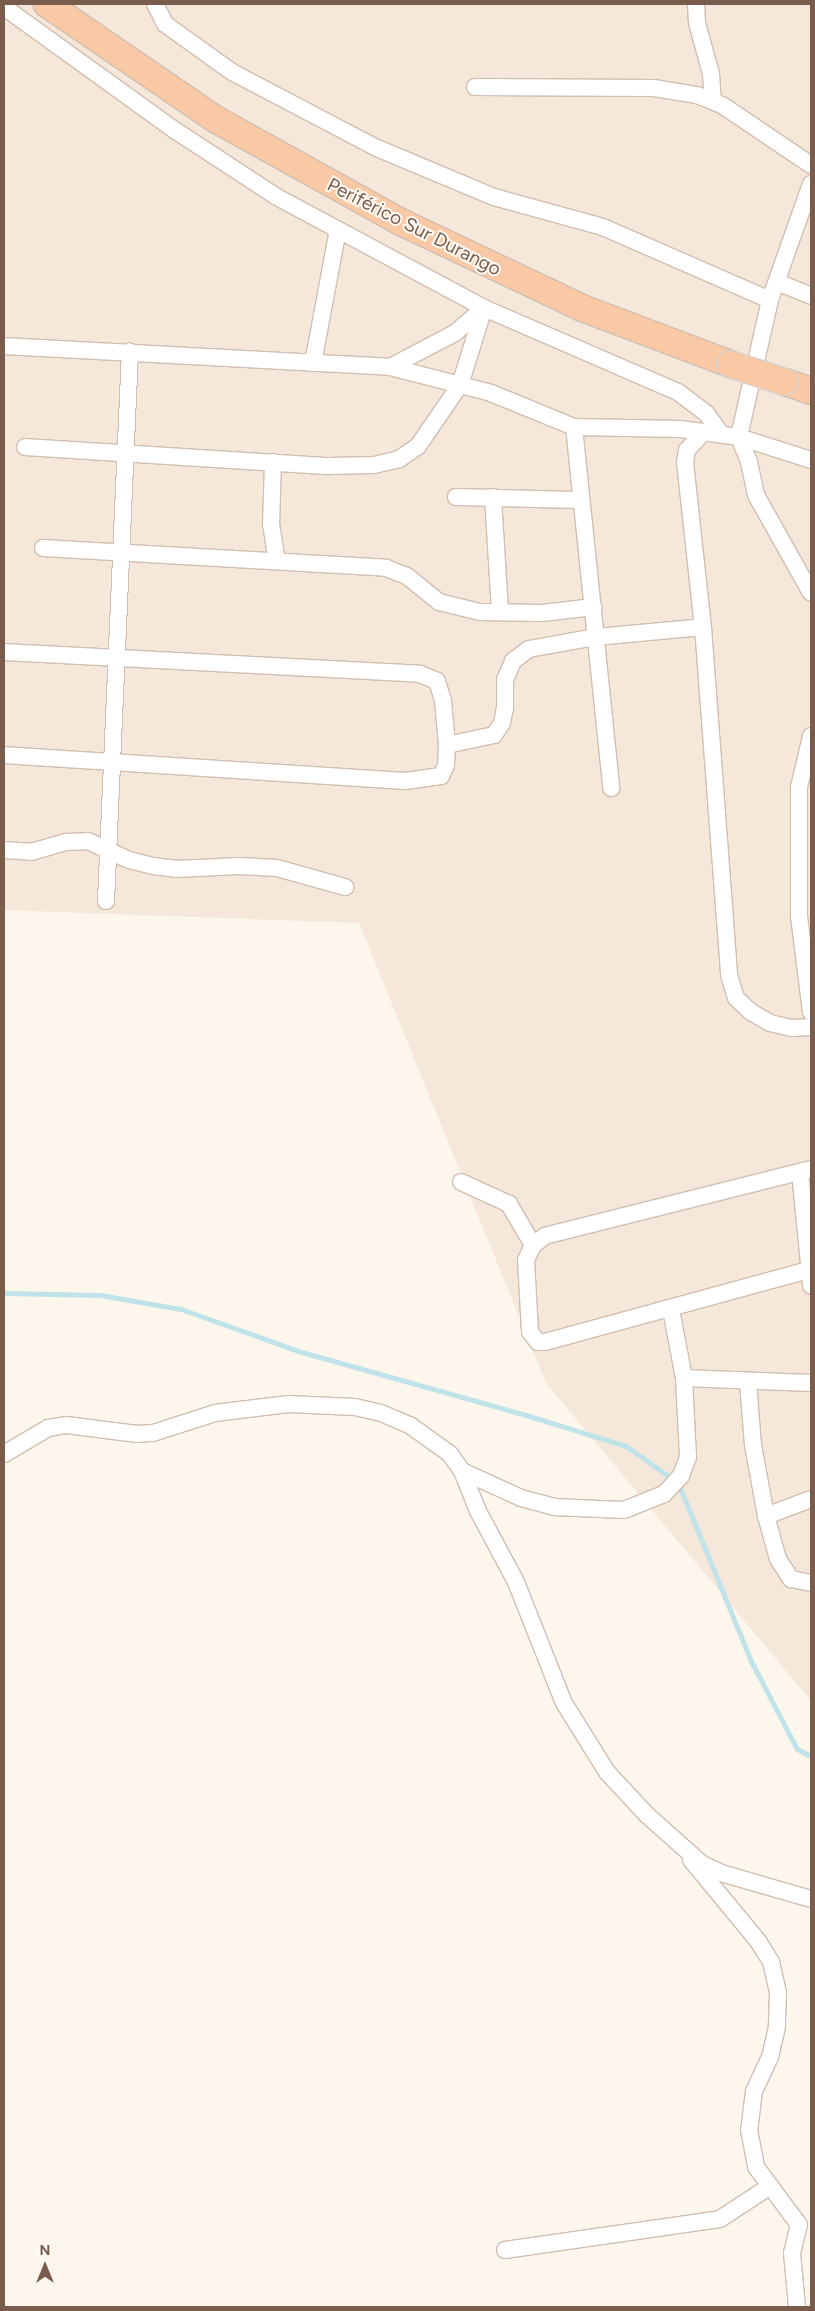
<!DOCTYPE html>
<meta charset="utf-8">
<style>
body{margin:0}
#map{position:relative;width:815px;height:2311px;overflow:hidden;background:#fdf6ec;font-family:Figtree,sans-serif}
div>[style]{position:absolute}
.residential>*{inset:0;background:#f5e8da}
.stream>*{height:5px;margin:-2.5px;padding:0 2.5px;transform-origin:2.5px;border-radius:2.5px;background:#bfe3e8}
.roads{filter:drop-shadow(1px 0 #d1beb0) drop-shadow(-1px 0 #d1beb0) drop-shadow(0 1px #d1beb0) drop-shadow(0 -1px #d1beb0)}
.minor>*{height:16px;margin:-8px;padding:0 8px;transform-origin:8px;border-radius:8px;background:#fff}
.trunk>*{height:26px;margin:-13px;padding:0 13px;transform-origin:13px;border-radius:13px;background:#f9c8a4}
.bridges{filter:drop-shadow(1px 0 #dad1cd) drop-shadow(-1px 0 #dad1cd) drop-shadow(0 1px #dad1cd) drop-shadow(0 -1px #dad1cd)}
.trunk-bridge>*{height:26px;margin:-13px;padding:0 13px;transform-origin:13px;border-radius:13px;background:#f9c8a4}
span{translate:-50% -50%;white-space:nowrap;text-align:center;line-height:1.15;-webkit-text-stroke:4px #fffaf3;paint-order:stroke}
.street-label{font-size:19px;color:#7a5c4d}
.frame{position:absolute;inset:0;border:5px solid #7a5c4d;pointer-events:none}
.north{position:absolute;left:20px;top:2241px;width:50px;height:50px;-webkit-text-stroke:4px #fffaf3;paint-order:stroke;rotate:0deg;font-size:14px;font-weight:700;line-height:20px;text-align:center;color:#7a5c4d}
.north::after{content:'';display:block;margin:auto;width:18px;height:22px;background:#7a5c4d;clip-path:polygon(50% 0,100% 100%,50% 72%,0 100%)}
</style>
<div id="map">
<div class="residential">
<i style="clip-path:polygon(4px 4px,811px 4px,811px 1701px,546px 1383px,359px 923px,4px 910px)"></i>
</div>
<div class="stream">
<i style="left:4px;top:1293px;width:96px;rotate:1.2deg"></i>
<i style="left:100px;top:1295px;width:82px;rotate:9.8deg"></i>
<i style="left:181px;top:1309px;width:124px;rotate:19.7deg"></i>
<i style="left:298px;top:1351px;width:237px;rotate:15.7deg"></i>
<i style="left:526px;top:1415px;width:105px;rotate:17.2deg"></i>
<i style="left:626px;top:1446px;width:64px;rotate:35.4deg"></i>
<i style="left:678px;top:1483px;width:195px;rotate:67.7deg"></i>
<i style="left:752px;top:1663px;width:97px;rotate:62.4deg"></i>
<i style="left:797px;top:1749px;width:16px;rotate:27deg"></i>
</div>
<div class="roads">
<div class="minor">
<i style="left:155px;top:4px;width:22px;rotate:63deg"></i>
<i style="left:165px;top:24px;width:82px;rotate:35.6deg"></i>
<i style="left:232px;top:72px;width:164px;rotate:27.7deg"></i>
<i style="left:377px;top:148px;width:127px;rotate:22.7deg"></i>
<i style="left:494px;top:197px;width:113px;rotate:15.4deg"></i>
<i style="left:603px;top:227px;width:182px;rotate:23.6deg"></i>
<i style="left:696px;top:4px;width:19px;rotate:87deg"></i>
<i style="left:697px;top:23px;width:53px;rotate:74.6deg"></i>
<i style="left:711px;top:74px;width:26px;rotate:86deg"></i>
<i style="left:4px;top:7px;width:208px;rotate:35.8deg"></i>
<i style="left:173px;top:129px;width:124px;rotate:33.2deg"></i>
<i style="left:277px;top:197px;width:235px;rotate:28.2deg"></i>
<i style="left:484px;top:308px;width:211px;rotate:23.4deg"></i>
<i style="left:678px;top:392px;width:35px;rotate:37deg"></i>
<i style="left:706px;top:413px;width:27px;rotate:54deg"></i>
<i style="left:475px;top:87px;width:179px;rotate:0.3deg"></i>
<i style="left:654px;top:88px;width:44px;rotate:9.2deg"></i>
<i style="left:697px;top:95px;width:27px;rotate:22deg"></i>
<i style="left:722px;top:105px;width:107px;rotate:34deg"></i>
<i style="left:811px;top:184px;width:123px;rotate:109.5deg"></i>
<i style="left:770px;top:300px;width:140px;rotate:102.8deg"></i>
<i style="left:739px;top:437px;width:27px;rotate:68deg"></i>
<i style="left:749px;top:462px;width:34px;rotate:78deg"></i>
<i style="left:756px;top:495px;width:112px;rotate:60.7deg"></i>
<i style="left:777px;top:282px;width:37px;rotate:22deg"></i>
<i style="left:4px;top:346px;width:387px;rotate:3.1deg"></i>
<i style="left:390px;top:367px;width:104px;rotate:14.4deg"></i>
<i style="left:491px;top:393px;width:90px;rotate:22.3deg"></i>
<i style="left:574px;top:427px;width:107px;rotate:1.1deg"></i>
<i style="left:681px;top:429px;width:59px;rotate:7.9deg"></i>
<i style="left:739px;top:437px;width:76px;rotate:17.7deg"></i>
<i style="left:313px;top:363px;width:135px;rotate:-79.4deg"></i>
<i style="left:390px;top:367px;width:73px;rotate:-27.6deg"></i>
<i style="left:455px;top:333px;width:38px;rotate:-41deg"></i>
<i style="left:574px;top:427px;width:363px;rotate:84.1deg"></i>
<i style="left:702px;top:434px;width:22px;rotate:133deg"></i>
<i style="left:687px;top:450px;width:12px;rotate:99deg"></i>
<i style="left:685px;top:462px;width:166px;rotate:83.8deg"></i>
<i style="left:703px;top:627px;width:349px;rotate:85.7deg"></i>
<i style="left:729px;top:975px;width:24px;rotate:73deg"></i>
<i style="left:736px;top:998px;width:21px;rotate:43deg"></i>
<i style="left:751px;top:1012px;width:22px;rotate:30deg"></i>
<i style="left:770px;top:1023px;width:22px;rotate:13deg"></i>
<i style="left:791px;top:1028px;width:20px;rotate:-3deg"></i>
<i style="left:25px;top:447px;width:305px;rotate:3.6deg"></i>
<i style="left:329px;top:466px;width:45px;rotate:-1.3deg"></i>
<i style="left:374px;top:465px;width:26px;rotate:-13deg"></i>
<i style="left:399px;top:459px;width:23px;rotate:-34deg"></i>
<i style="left:418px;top:446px;width:74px;rotate:-55.5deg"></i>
<i style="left:460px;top:385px;width:81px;rotate:-72.7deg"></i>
<i style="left:273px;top:462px;width:62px;rotate:91.8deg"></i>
<i style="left:271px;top:524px;width:37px;rotate:81deg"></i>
<i style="left:456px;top:497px;width:123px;rotate:1.4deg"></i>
<i style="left:493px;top:497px;width:114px;rotate:86.5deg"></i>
<i style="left:43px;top:548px;width:344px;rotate:3.3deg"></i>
<i style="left:386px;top:568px;width:22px;rotate:21deg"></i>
<i style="left:407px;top:576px;width:41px;rotate:39.1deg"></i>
<i style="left:439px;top:602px;width:42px;rotate:13.7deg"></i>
<i style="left:480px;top:612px;width:62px;rotate:0.9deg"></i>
<i style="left:542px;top:613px;width:52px;rotate:-6.6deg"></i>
<i style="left:4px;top:652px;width:417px;rotate:3deg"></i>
<i style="left:420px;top:674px;width:18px;rotate:22deg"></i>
<i style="left:437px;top:681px;width:21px;rotate:73deg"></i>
<i style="left:443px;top:701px;width:44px;rotate:84.8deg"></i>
<i style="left:447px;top:745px;width:20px;rotate:93deg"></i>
<i style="left:446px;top:765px;width:12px;rotate:114deg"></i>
<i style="left:441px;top:776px;width:36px;rotate:172deg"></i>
<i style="left:405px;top:781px;width:402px;rotate:-176.3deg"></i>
<i style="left:811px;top:736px;width:52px;rotate:103.2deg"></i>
<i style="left:799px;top:787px;width:129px;rotate:90deg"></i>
<i style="left:799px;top:916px;width:97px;rotate:82.9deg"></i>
<i style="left:447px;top:745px;width:48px;rotate:-12deg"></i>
<i style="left:494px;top:735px;width:14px;rotate:-56deg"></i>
<i style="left:502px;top:723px;width:15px;rotate:-79deg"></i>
<i style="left:505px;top:708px;width:28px;rotate:-90deg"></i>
<i style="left:505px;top:680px;width:21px;rotate:-67deg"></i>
<i style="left:513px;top:661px;width:20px;rotate:-37deg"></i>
<i style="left:529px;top:649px;width:68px;rotate:-10.2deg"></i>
<i style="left:596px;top:637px;width:107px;rotate:-5.3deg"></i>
<i style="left:5px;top:850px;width:26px;rotate:4deg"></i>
<i style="left:31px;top:852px;width:35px;rotate:-16deg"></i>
<i style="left:65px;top:842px;width:23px;rotate:-2deg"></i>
<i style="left:88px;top:841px;width:45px;rotate:24.9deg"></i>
<i style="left:129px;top:860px;width:25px;rotate:14deg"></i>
<i style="left:153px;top:866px;width:23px;rotate:7deg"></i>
<i style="left:176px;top:869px;width:63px;rotate:-2.7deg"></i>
<i style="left:239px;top:866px;width:38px;rotate:3deg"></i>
<i style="left:277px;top:868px;width:71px;rotate:15.6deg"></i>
<i style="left:106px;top:901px;width:550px;rotate:-87.5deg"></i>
<i style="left:811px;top:1169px;width:274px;rotate:165.9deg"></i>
<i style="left:545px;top:1236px;width:15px;rotate:143deg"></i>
<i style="left:533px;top:1245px;width:17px;rotate:115deg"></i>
<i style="left:526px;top:1260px;width:72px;rotate:86.8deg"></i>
<i style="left:530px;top:1332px;width:13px;rotate:51deg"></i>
<i style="left:538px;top:1342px;width:7px"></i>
<i style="left:545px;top:1342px;width:276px;rotate:-15.3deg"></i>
<i style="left:800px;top:1172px;width:114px;rotate:84.4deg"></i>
<i style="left:461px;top:1182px;width:53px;rotate:24.6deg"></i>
<i style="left:509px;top:1204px;width:48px;rotate:59.7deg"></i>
<i style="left:684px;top:1378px;width:127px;rotate:2.3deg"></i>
<i style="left:748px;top:1382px;width:63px;rotate:85.5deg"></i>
<i style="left:753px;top:1445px;width:72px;rotate:79.6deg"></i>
<i style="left:766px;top:1516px;width:45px;rotate:74.4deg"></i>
<i style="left:778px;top:1559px;width:24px;rotate:57deg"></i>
<i style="left:791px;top:1579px;width:20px;rotate:11deg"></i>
<i style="left:4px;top:1454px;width:51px;rotate:-30.6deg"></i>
<i style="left:48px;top:1428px;width:18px;rotate:-9deg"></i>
<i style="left:66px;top:1425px;width:72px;rotate:7.2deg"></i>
<i style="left:137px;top:1434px;width:16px;rotate:-4deg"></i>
<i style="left:153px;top:1433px;width:65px;rotate:-17.9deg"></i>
<i style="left:215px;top:1413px;width:74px;rotate:-7deg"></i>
<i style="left:288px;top:1404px;width:67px;rotate:2.6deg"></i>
<i style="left:355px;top:1407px;width:27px;rotate:13deg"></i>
<i style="left:381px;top:1413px;width:33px;rotate:23deg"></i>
<i style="left:411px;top:1426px;width:48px;rotate:35.7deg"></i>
<i style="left:450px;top:1454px;width:21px;rotate:55deg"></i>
<i style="left:462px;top:1471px;width:43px;rotate:68.2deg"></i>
<i style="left:478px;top:1511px;width:81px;rotate:61.8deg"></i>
<i style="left:516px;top:1582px;width:130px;rotate:68.4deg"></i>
<i style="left:564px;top:1703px;width:81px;rotate:58.1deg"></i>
<i style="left:607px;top:1772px;width:59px;rotate:47.1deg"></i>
<i style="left:647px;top:1815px;width:74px;rotate:41.7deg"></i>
<i style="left:702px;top:1864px;width:21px;rotate:25deg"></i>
<i style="left:721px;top:1873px;width:94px;rotate:16.1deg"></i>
<i style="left:462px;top:1471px;width:65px;rotate:24.6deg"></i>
<i style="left:521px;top:1498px;width:34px;rotate:15deg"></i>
<i style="left:554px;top:1507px;width:70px;rotate:2.5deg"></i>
<i style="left:624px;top:1510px;width:43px;rotate:-21.8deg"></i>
<i style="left:664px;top:1494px;width:25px;rotate:-47deg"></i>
<i style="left:681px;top:1476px;width:20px;rotate:-70deg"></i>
<i style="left:688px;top:1457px;width:79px;rotate:-92.9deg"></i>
<i style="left:684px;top:1378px;width:70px;rotate:-100.7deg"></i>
<i style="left:766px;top:1516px;width:48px;rotate:-20.7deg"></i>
<i style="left:691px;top:1860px;width:105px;rotate:50.4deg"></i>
<i style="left:758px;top:1941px;width:25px;rotate:58deg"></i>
<i style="left:771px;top:1962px;width:31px;rotate:77deg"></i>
<i style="left:778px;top:1992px;width:35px;rotate:92deg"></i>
<i style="left:777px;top:2027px;width:31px;rotate:103deg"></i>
<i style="left:770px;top:2057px;width:38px;rotate:115deg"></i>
<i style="left:754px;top:2091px;width:39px;rotate:97deg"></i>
<i style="left:749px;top:2130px;width:38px;rotate:79deg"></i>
<i style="left:756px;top:2167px;width:72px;rotate:53.4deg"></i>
<i style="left:799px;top:2225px;width:29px;rotate:104deg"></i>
<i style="left:792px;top:2253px;width:54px;rotate:84.7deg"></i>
<i style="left:505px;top:2250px;width:217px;rotate:-8.2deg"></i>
<i style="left:720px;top:2219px;width:60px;rotate:-33.4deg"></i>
</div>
<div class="trunk">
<i style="left:47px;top:4px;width:204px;rotate:34.4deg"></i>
<i style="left:215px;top:119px;width:213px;rotate:29deg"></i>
<i style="left:401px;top:222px;width:200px;rotate:25.4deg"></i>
<i style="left:582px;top:308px;width:158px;rotate:20.7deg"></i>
<i style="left:785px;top:382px;width:28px;rotate:19deg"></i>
</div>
</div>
<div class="bridges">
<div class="trunk-bridge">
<i style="left:730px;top:364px;width:58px;rotate:18.1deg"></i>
</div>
</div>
<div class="street-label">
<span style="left:414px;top:227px;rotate:27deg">Periférico Sur Durango</span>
</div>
<div class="frame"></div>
<div class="north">N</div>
</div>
